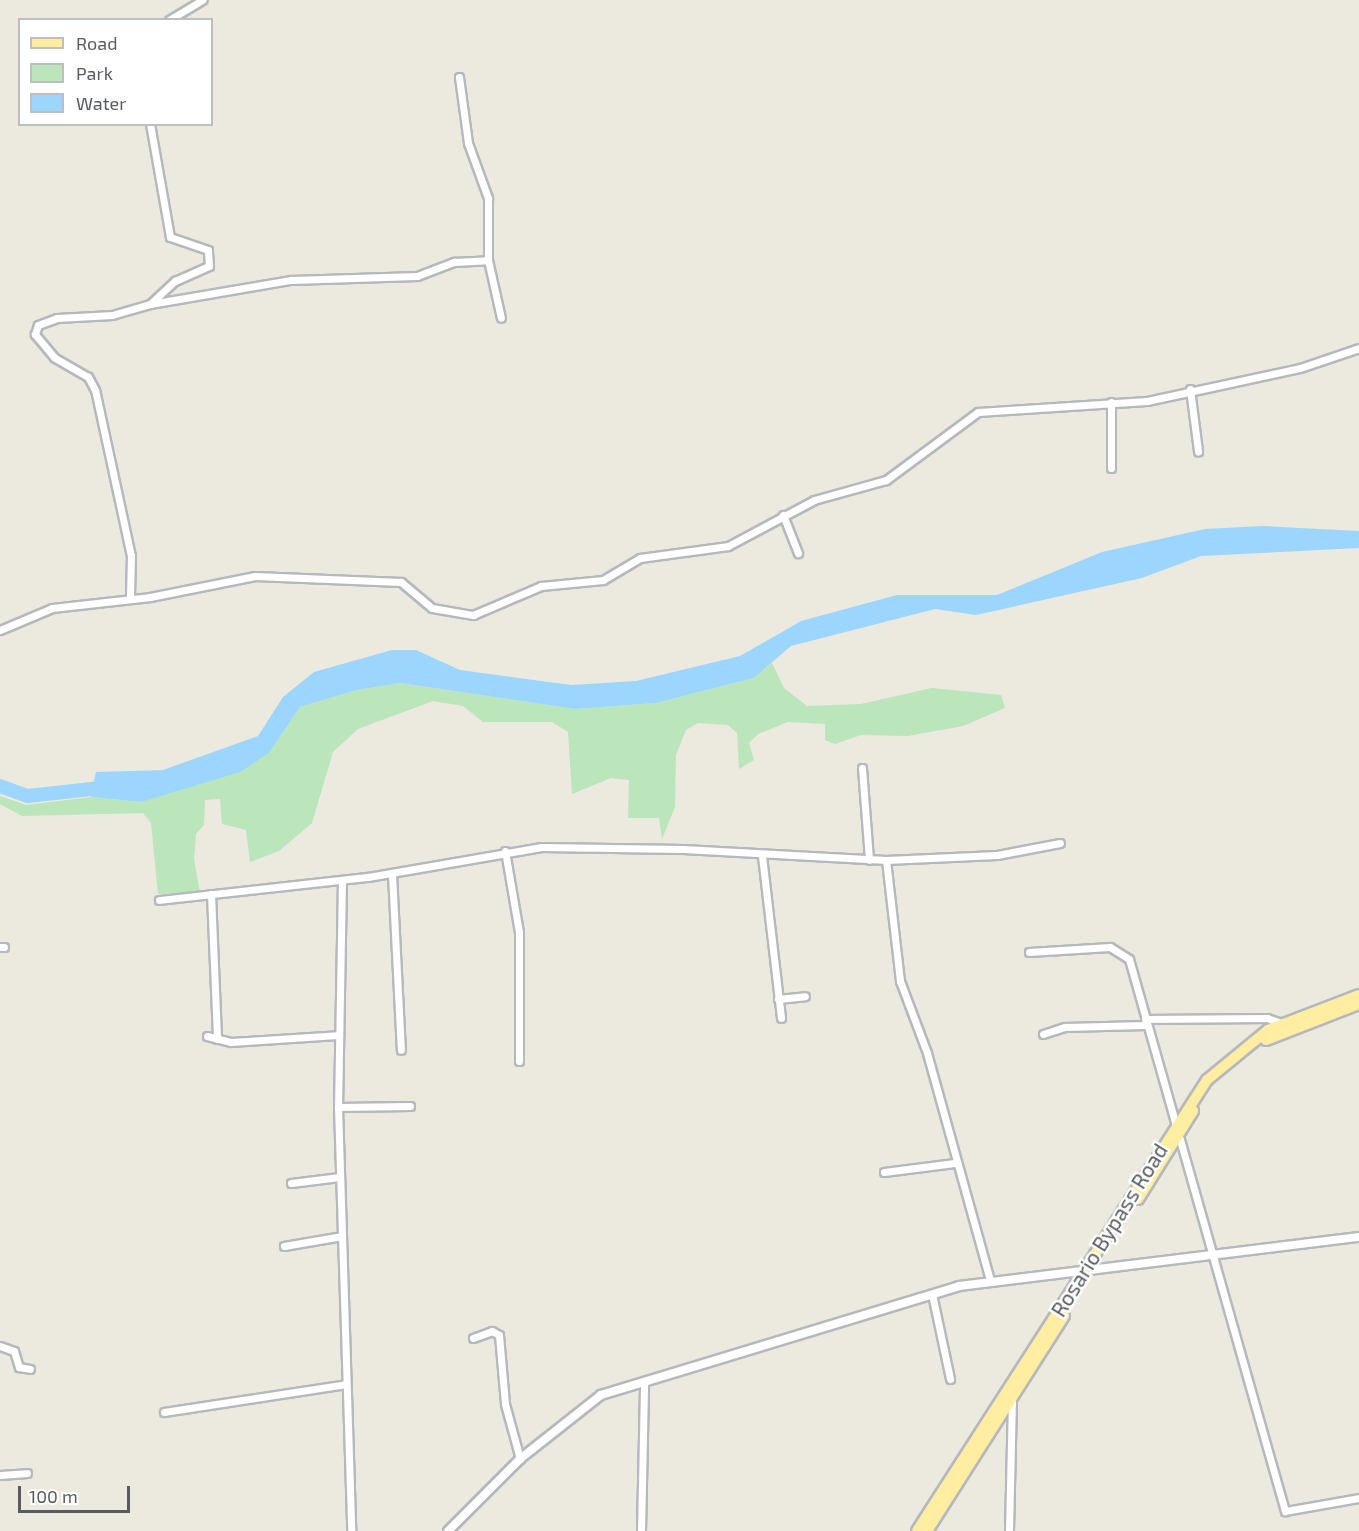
<!DOCTYPE html>
<style>
body{margin:0}
#map{position:relative;width:1359px;height:1531px;overflow:hidden;background:#ece9df;font-family:"Exo 2",sans-serif}
div>[style]{position:absolute}
.green>*{inset:0;background:#bbe5ba}
.water>*{inset:0;background:#9cd6ff}
.river>*{height:14px;margin:-7px;padding:0 7px;transform-origin:7px;border-radius:7px;background:#9cd6ff}
.roads{filter:drop-shadow(2px 0 #b5b8bd) drop-shadow(-2px 0 #b5b8bd) drop-shadow(0 2px #b5b8bd) drop-shadow(0 -2px #b5b8bd)}
.minor>*{height:7px;margin:-3.5px;padding:0 3.5px;transform-origin:3.5px;border-radius:3.5px;background:#fff}
.tertiary>*{height:8px;margin:-4px;padding:0 4px;transform-origin:4px;border-radius:4px;background:#fff}
.primary>*{height:10px;margin:-5px;padding:0 5px;transform-origin:5px;border-radius:5px;background:#ffeda1}
span{translate:-50% -50%;white-space:nowrap;text-align:center;line-height:1.15;-webkit-text-stroke:5px #fff;paint-order:stroke}
.street-label{font-size:21px;color:#585c61}
.legend{position:absolute;left:18px;top:18px;width:195px;height:108px;box-sizing:border-box;background:#fff;border:2px solid #bcbec0;margin:0;padding:8px 10px;list-style:none;font-size:18px;color:#585c61}
.legend li{display:flex;align-items:center;gap:12px;height:30px}
.legend b{width:30px;border:2px solid #bcbec0}
.scale{position:absolute;left:18px;top:1486px;width:112px;height:27px;box-sizing:border-box;border:3px solid #585c61;border-top:0;padding-left:8px;font-size:18px;line-height:21px;white-space:nowrap;color:#585c61;-webkit-text-stroke:4px #fff;paint-order:stroke}
</style>
<div id="map">
<div class="green">
<i style="clip-path:polygon(772px 663px,784px 688px,807px 706px,861px 704px,932px 688px,1001px 695px,1005px 708px,963px 726px,908px 736px,861px 735px,835px 744px,825px 740px,825px 724px,788px 722px,758px 734px,749px 743px,754px 760px,739px 769px,737px 733px,728px 725px,698px 723px,686px 730px,676px 755px,675px 807px,662px 839px,659px 818px,628px 818px,629px 780px,611px 778px,572px 794px,568px 732px,552px 722px,483px 722px,463px 706px,433px 701px,358px 729px,333px 752px,312px 823px,279px 851px,250px 862px,246px 830px,222px 824px,220px 799px,205px 800px,204px 825px,196px 834px,194px 859px,200px 893px,158px 894px,151px 823px,143px 813px,22px 816px,0 804px,0 796px,26px 805px,91px 797px,141px 802px,269px 753px,300px 707px,357px 690px,400px 683px,575px 709px,656px 703px,754px 678px)"></i>
</div>
<div class="water">
<i style="clip-path:polygon(1262px 526px,1359px 531px,1359px 548px,1201px 556px,1142px 578px,976px 615px,935px 609px,791px 646px,754px 678px,656px 703px,575px 709px,400px 683px,357px 690px,300px 707px,269px 753px,240px 772px,141px 802px,91px 797px,96px 772px,163px 770px,258px 736px,283px 697px,314px 672px,392px 650px,416px 650px,460px 670px,571px 685px,636px 681px,740px 656px,801px 621px,897px 595px,997px 595px,1102px 552px,1205px 529px)"></i>
</div>
<div class="river">
<i style="left:0;top:786px;width:30px;rotate:20deg"></i>
<i style="left:28px;top:796px;width:82px;rotate:-6.3deg"></i>
</div>
<div class="roads">
<div class="minor">
<i style="left:169px;top:20px;width:39px;rotate:-31deg"></i>
<i style="left:459px;top:77px;width:67px;rotate:82.2deg"></i>
<i style="left:468px;top:143px;width:59px;rotate:70deg"></i>
<i style="left:488px;top:198px;width:62px;rotate:90deg"></i>
<i style="left:488px;top:260px;width:59px;rotate:77.4deg"></i>
<i style="left:150px;top:304px;width:143px;rotate:-9.7deg"></i>
<i style="left:291px;top:280px;width:126px;rotate:-1.8deg"></i>
<i style="left:417px;top:276px;width:40px;rotate:-21deg"></i>
<i style="left:454px;top:262px;width:34px;rotate:-3deg"></i>
<i style="left:1190px;top:389px;width:63px;rotate:82.6deg"></i>
<i style="left:1111px;top:402px;width:66px;rotate:90deg"></i>
<i style="left:783px;top:515px;width:41px;rotate:68.5deg"></i>
<i style="left:130px;top:596px;width:40px;rotate:-88.6deg"></i>
<i style="left:131px;top:556px;width:170px;rotate:-102.2deg"></i>
<i style="left:95px;top:390px;width:15px;rotate:-118deg"></i>
<i style="left:88px;top:377px;width:39px;rotate:-150deg"></i>
<i style="left:54px;top:357px;width:30px;rotate:-130deg"></i>
<i style="left:35px;top:334px;width:9px;rotate:-72deg"></i>
<i style="left:38px;top:325px;width:20px;rotate:-20deg"></i>
<i style="left:57px;top:318px;width:55px;rotate:-3.1deg"></i>
<i style="left:112px;top:315px;width:40px;rotate:-16deg"></i>
<i style="left:150px;top:304px;width:34px;rotate:-43deg"></i>
<i style="left:175px;top:281px;width:37px;rotate:-24deg"></i>
<i style="left:209px;top:266px;width:16px;rotate:-94deg"></i>
<i style="left:208px;top:250px;width:40px;rotate:-161.1deg"></i>
<i style="left:170px;top:237px;width:115px;rotate:-100deg"></i>
<i style="left:0;top:630px;width:56px;rotate:-22.9deg"></i>
<i style="left:52px;top:608px;width:99px;rotate:-6.4deg"></i>
<i style="left:150px;top:597px;width:107px;rotate:-11.3deg"></i>
<i style="left:255px;top:576px;width:146px;rotate:2.4deg"></i>
<i style="left:401px;top:582px;width:40px;rotate:40deg"></i>
<i style="left:432px;top:608px;width:42px;rotate:9.7deg"></i>
<i style="left:473px;top:615px;width:74px;rotate:-23.1deg"></i>
<i style="left:541px;top:586px;width:62px;rotate:-5.5deg"></i>
<i style="left:603px;top:580px;width:43px;rotate:-30.7deg"></i>
<i style="left:640px;top:558px;width:89px;rotate:-7.8deg"></i>
<i style="left:728px;top:546px;width:98px;rotate:-28.1deg"></i>
<i style="left:814px;top:500px;width:75px;rotate:-15.5deg"></i>
<i style="left:886px;top:480px;width:114px;rotate:-36.5deg"></i>
<i style="left:978px;top:412px;width:169px;rotate:-3.7deg"></i>
<i style="left:1147px;top:401px;width:157px;rotate:-12.2deg"></i>
<i style="left:1300px;top:368px;width:62px;rotate:-18.7deg"></i>
<i style="left:862px;top:768px;width:92px;rotate:85.6deg"></i>
<i style="left:505px;top:851px;width:82px;rotate:80.2deg"></i>
<i style="left:519px;top:932px;width:129px;rotate:90deg"></i>
<i style="left:762px;top:856px;width:163px;rotate:83.3deg"></i>
<i style="left:886px;top:860px;width:122px;rotate:83.4deg"></i>
<i style="left:900px;top:981px;width:77px;rotate:69.4deg"></i>
<i style="left:927px;top:1053px;width:236px;rotate:74.5deg"></i>
<i style="left:392px;top:874px;width:176px;rotate:87.1deg"></i>
<i style="left:342px;top:880px;width:227px;rotate:91deg"></i>
<i style="left:338px;top:1107px;width:424px;rotate:88.2deg"></i>
<i style="left:211px;top:894px;width:145px;rotate:87.6deg"></i>
<i style="left:159px;top:900px;width:210px;rotate:-6.3deg"></i>
<i style="left:368px;top:877px;width:176px;rotate:-9.8deg"></i>
<i style="left:541px;top:847px;width:142px;rotate:0.8deg"></i>
<i style="left:683px;top:849px;width:203px;rotate:3.1deg"></i>
<i style="left:886px;top:860px;width:111px;rotate:-2.6deg"></i>
<i style="left:997px;top:855px;width:64px;rotate:-10.8deg"></i>
<i style="left:0;top:947px;width:4px"></i>
<i style="left:1029px;top:952px;width:81px;rotate:-3.5deg"></i>
<i style="left:1110px;top:947px;width:22px;rotate:32deg"></i>
<i style="left:1129px;top:959px;width:574px;rotate:74.22deg"></i>
<i style="left:1285px;top:1511px;width:75px;rotate:-10deg"></i>
<i style="left:778px;top:999px;width:27px;rotate:-6deg"></i>
<i style="left:1145px;top:1019px;width:122px;rotate:-0.5deg"></i>
<i style="left:1267px;top:1018px;width:15px;rotate:20deg"></i>
<i style="left:1043px;top:1034px;width:23px;rotate:-18deg"></i>
<i style="left:1065px;top:1027px;width:80px;rotate:-1.4deg"></i>
<i style="left:207px;top:1036px;width:25px;rotate:14deg"></i>
<i style="left:231px;top:1042px;width:107px;rotate:-3.7deg"></i>
<i style="left:338px;top:1107px;width:72px;rotate:-0.8deg"></i>
<i style="left:884px;top:1172px;width:71px;rotate:-7.3deg"></i>
<i style="left:291px;top:1183px;width:49px;rotate:-7deg"></i>
<i style="left:284px;top:1246px;width:59px;rotate:-9.8deg"></i>
<i style="left:932px;top:1294px;width:87px;rotate:78deg"></i>
<i style="left:473px;top:1338px;width:20px;rotate:-20deg"></i>
<i style="left:492px;top:1331px;width:8px;rotate:30deg"></i>
<i style="left:499px;top:1335px;width:69px;rotate:85deg"></i>
<i style="left:505px;top:1404px;width:57px;rotate:74.7deg"></i>
<i style="left:0;top:1346px;width:15px;rotate:20deg"></i>
<i style="left:14px;top:1351px;width:17px;rotate:73deg"></i>
<i style="left:19px;top:1367px;width:11px;rotate:10deg"></i>
<i style="left:164px;top:1412px;width:184px;rotate:-8.7deg"></i>
<i style="left:0;top:1475px;width:27px;rotate:-4deg"></i>
<i style="left:641px;top:1531px;width:149px;rotate:-88.8deg"></i>
<i style="left:1009px;top:1531px;width:132px;rotate:-88.7deg"></i>
</div>
<div class="tertiary">
<i style="left:448px;top:1531px;width:102px;rotate:-45deg"></i>
<i style="left:520px;top:1459px;width:103px;rotate:-38.3deg"></i>
<i style="left:601px;top:1395px;width:374px;rotate:-16.9deg"></i>
<i style="left:959px;top:1286px;width:403px;rotate:-7deg"></i>
</div>
<div class="primary">
<i style="left:1266px;top:1040px;width:100px;rotate:-21.2deg"></i>
<i style="left:1138px;top:1199px;width:104px;rotate:-58deg"></i>
<i style="left:917px;top:1531px;width:536px;rotate:-57.26deg"></i>
<i style="left:1207px;top:1080px;width:79px;rotate:-39.3deg"></i>
<i style="left:1268px;top:1030px;width:97px;rotate:-21deg"></i>
<i style="left:927px;top:1531px;width:255px;rotate:-57.5deg"></i>
</div>
</div>
<div class="street-label">
<span style="left:1109px;top:1230px;rotate:-58deg">Rosario Bypass Road</span>
</div>
<ul class="legend">
<li><b style="height:8px;background:#ffeda1"></b>Road</li>
<li><b style="height:16px;background:#bbe5ba"></b>Park</li>
<li><b style="height:16px;background:#9cd6ff"></b>Water</li>
</ul>
<div class="scale">100 m</div>
</div>
